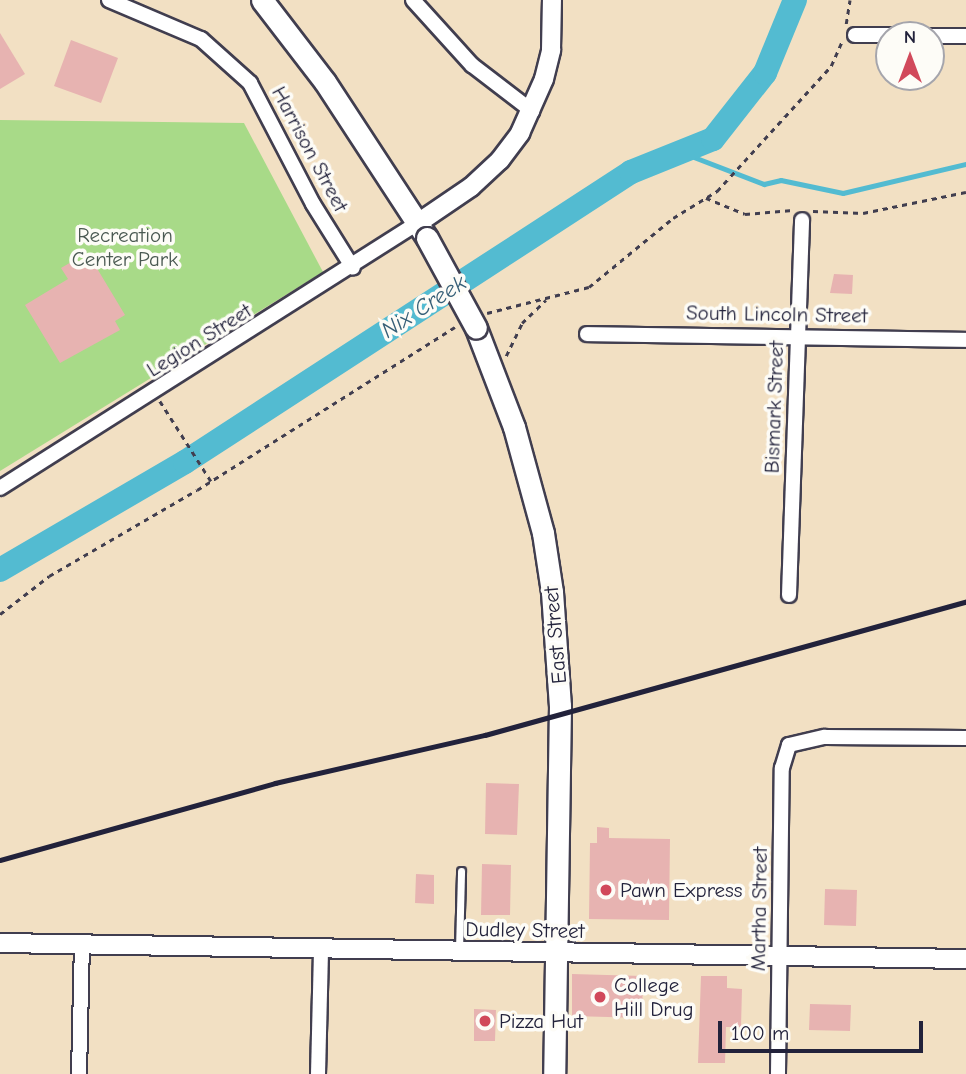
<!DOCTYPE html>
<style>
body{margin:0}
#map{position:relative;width:966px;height:1074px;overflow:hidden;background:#f2e0c3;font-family:"Comic Neue",sans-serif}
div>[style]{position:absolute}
.green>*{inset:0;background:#a8da88}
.stream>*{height:4.5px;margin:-2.25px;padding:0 2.25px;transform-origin:2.25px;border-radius:2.25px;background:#53bbd1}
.river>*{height:24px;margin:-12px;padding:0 12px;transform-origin:12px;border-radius:12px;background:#53bbd1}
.building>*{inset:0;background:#e7b3b1}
.path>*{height:2.5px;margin-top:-1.25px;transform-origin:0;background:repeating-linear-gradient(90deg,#413e4f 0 5px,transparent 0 10px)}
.roads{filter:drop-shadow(2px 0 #413e4f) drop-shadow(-2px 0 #413e4f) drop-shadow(0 2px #413e4f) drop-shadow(0 -2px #413e4f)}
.service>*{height:7px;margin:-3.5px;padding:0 3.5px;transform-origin:3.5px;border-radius:3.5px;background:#fff}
.minor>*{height:14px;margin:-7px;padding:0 7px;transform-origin:7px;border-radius:7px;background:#fff}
.tertiary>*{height:18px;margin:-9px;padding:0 9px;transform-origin:9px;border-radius:9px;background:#fff}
.primary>*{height:21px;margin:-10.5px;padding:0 10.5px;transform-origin:10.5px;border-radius:10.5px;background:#fff}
.rail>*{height:4.5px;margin:-2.25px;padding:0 2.25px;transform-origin:2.25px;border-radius:2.25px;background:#22223b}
.bridges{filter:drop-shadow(2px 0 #413e4f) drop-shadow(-2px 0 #413e4f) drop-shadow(0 2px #413e4f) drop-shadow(0 -2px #413e4f)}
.primary-bridge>*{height:21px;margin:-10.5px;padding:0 10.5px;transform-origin:10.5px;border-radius:10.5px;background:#fff}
.dots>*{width:19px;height:19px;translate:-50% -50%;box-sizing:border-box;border:4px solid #fdfcf7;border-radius:50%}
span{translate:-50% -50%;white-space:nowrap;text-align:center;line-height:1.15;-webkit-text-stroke:7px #fdfcf7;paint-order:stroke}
.street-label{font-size:21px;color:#22223b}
.park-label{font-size:21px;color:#4a5952}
.poi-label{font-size:21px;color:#22223b}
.left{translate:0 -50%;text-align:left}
.water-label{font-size:23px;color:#365f77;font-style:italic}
.north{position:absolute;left:875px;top:21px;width:70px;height:70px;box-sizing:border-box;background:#fdfcf7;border:2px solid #a5a5ac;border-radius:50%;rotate:0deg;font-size:19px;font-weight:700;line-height:28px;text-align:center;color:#22223b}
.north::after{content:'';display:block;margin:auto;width:24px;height:32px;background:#d1495b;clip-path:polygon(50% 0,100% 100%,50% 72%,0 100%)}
.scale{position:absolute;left:718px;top:1021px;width:205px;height:32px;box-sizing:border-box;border:4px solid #22223b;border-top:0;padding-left:9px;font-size:21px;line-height:24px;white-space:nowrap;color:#22223b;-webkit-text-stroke:5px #fdfcf7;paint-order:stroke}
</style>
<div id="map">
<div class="green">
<i style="clip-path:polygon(0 120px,244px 123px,323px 272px,0 471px)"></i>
</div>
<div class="stream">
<i style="left:681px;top:152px;width:89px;rotate:21.1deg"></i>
<i style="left:764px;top:184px;width:17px;rotate:-13deg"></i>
<i style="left:781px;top:180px;width:63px;rotate:11.8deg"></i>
<i style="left:843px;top:193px;width:126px;rotate:-13.3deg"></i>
</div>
<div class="river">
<i style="left:0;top:570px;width:214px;rotate:-30.3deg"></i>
<i style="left:185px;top:462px;width:532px;rotate:-33.03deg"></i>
<i style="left:631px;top:172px;width:88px;rotate:-21.9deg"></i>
<i style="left:713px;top:139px;width:84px;rotate:-51.8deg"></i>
<i style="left:765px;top:73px;width:79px;rotate:-67.7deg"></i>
</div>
<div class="building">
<i style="clip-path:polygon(0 33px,25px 74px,0 89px)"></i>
<i style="clip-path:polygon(71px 40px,118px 58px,101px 103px,54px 86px)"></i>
<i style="clip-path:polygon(92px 260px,125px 315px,115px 321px,120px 330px,60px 363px,25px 305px,68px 279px,61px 268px,73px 261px,77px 269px)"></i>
<i style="clip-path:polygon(834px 274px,853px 275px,852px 294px,830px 293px)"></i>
<i style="clip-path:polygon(486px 783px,519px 784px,517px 835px,485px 834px)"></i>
<i style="clip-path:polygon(597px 827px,609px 828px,609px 838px,670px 839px,669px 920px,589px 919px,590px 843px,597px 843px)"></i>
<i style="clip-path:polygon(482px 864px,511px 865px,510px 915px,481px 915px)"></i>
<i style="clip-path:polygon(416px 874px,434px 875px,434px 904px,415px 903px)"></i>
<i style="clip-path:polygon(825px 889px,857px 890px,856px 926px,824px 925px)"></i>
<i style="clip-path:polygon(572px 974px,642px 976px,643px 1018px,572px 1016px)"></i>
<i style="clip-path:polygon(701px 976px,727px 976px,727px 988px,742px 989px,741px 1027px,726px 1027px,725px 1063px,698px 1063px)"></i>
<i style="clip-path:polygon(810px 1004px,851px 1005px,850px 1031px,809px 1030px)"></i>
<i style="clip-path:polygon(474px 1009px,496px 1010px,495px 1041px,474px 1041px)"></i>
</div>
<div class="path">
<i style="left:846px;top:24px;width:24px;rotate:-81deg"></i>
<i style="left:706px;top:198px;width:42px;rotate:22.3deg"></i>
<i style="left:745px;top:214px;width:48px;rotate:-4.8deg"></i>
<i style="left:813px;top:211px;width:50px;rotate:2.3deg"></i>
<i style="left:863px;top:213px;width:105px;rotate:-11.5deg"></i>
<i style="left:487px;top:313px;width:105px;rotate:-14.3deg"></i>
<i style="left:589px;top:287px;width:109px;rotate:-39.4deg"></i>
<i style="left:673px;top:218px;width:52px;rotate:-31.5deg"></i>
<i style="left:717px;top:191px;width:169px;rotate:-47.6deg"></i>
<i style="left:831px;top:66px;width:27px;rotate:-66deg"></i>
<i style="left:506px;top:356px;width:37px;rotate:-64deg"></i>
<i style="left:522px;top:323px;width:33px;rotate:-44deg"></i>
<i style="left:160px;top:401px;width:95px;rotate:57.5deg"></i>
<i style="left:0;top:614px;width:62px;rotate:-37.8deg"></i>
<i style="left:49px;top:576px;width:171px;rotate:-30.2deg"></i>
<i style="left:197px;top:490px;width:305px;rotate:-32.3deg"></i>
</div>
<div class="roads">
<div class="service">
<i style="left:459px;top:950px;width:79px;rotate:-88.5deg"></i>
</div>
<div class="minor">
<i style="left:109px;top:0;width:100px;rotate:23deg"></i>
<i style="left:201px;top:39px;width:66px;rotate:41.9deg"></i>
<i style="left:250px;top:83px;width:136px;rotate:62.5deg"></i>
<i style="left:313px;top:204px;width:75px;rotate:58deg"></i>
<i style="left:413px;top:0;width:88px;rotate:47.8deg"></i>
<i style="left:472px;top:65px;width:76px;rotate:37.5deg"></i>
<i style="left:855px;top:35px;width:34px"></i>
<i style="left:931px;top:36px;width:35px"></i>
<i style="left:587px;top:334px;width:379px;rotate:0.9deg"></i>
<i style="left:0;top:488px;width:495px;rotate:-32.4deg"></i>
<i style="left:789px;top:595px;width:375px;rotate:-88deg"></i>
<i style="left:79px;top:1074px;width:132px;rotate:-88.7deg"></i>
<i style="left:318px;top:1074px;width:126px;rotate:-88.6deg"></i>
<i style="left:778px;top:1074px;width:306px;rotate:-89.3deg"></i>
<i style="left:782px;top:768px;width:24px;rotate:-73deg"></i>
<i style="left:789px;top:745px;width:37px;rotate:-13deg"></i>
<i style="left:825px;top:737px;width:141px;rotate:0.4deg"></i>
</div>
<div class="tertiary">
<i style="left:418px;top:223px;width:64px;rotate:-34.2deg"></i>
<i style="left:471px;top:187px;width:40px;rotate:-43deg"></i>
<i style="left:500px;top:160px;width:34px;rotate:-53deg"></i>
<i style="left:520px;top:133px;width:59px;rotate:-66deg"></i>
<i style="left:544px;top:79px;width:30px;rotate:-76deg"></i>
<i style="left:551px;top:50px;width:50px;rotate:-88.9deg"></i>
<i style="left:0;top:943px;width:966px;rotate:0.95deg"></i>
</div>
<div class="primary">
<i style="left:262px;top:0;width:103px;rotate:52.5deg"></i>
<i style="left:325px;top:82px;width:186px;rotate:56.8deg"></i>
<i style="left:476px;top:328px;width:106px;rotate:69deg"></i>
<i style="left:514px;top:427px;width:110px;rotate:74.7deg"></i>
<i style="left:543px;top:533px;width:60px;rotate:81.3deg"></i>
<i style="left:552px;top:592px;width:114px;rotate:86deg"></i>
<i style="left:560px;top:706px;width:368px;rotate:90.9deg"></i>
</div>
</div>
<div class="rail">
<i style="left:0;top:860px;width:286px;rotate:-15.6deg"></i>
<i style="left:275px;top:783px;width:215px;rotate:-12.9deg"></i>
<i style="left:485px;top:735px;width:499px;rotate:-15.5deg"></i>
</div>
<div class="bridges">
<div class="primary-bridge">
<i style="left:427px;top:238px;width:102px;rotate:61.4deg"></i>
</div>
</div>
<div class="dots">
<i style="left:606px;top:890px;background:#d1495b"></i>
<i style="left:600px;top:997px;background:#d1495b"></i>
<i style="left:485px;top:1021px;background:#d1495b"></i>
</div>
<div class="street-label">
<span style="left:310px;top:149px;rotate:62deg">Harrison Street</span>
<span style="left:777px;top:314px;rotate:1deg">South Lincoln Street</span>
<span style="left:199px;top:340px;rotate:-32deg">Legion Street</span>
<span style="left:774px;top:407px;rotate:-88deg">Bismark Street</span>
<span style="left:555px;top:635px;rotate:-95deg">East Street</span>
<span style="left:759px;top:909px;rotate:-89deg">Martha Street</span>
<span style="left:525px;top:930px;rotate:1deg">Dudley Street</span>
</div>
<div class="park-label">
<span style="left:125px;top:247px">Recreation<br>Center Park</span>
</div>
<div class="poi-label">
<span class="left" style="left:620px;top:890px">Pawn Express</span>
<span class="left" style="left:614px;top:997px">College<br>Hill Drug</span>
<span class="left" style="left:499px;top:1021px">Pizza Hut</span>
</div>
<div class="water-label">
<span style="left:424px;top:307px;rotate:-33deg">Nix Creek</span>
</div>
<div class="north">N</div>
<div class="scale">100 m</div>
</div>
